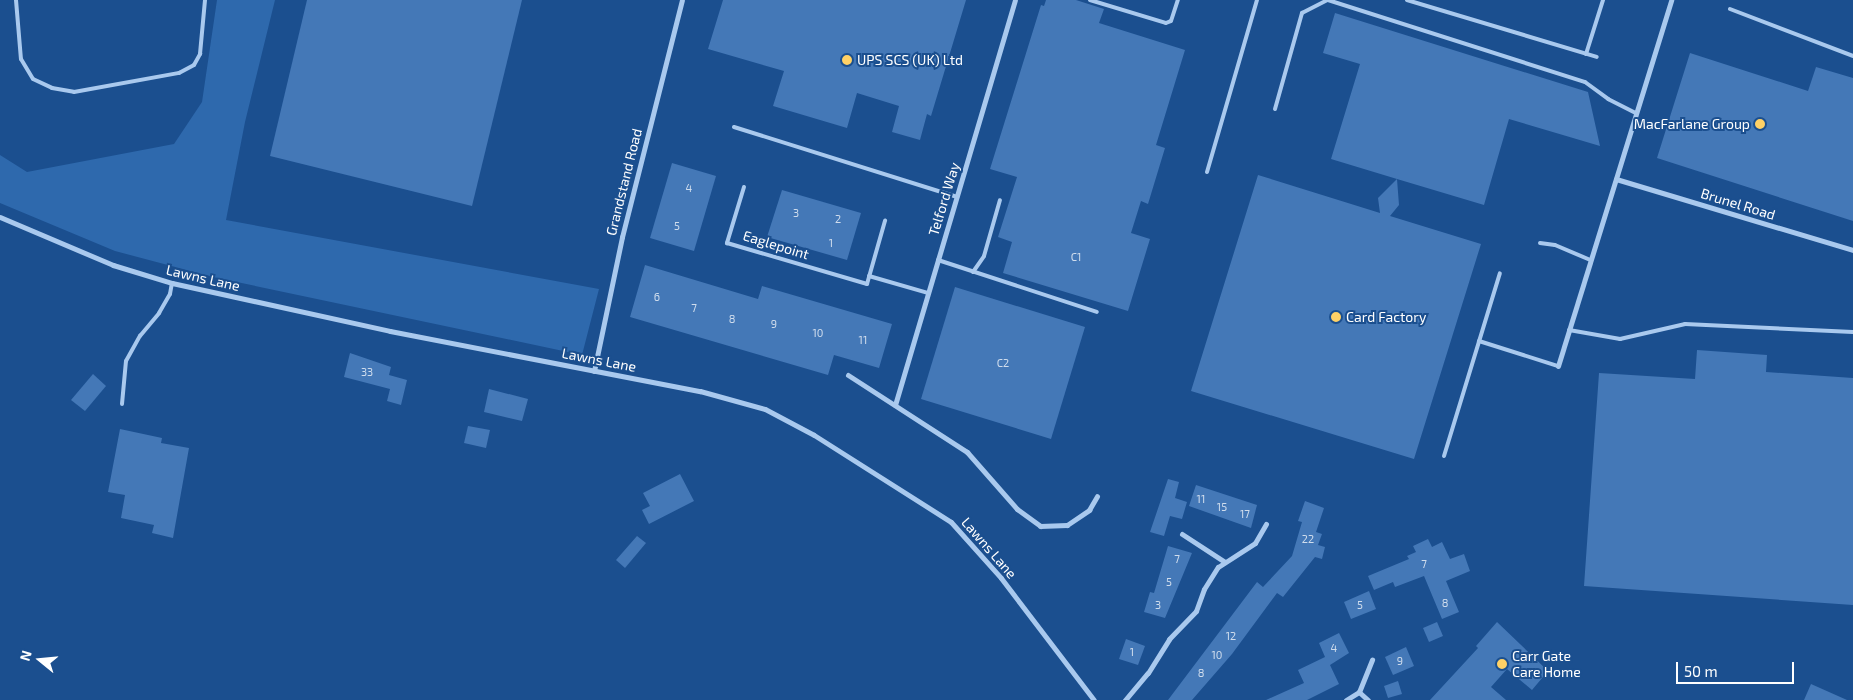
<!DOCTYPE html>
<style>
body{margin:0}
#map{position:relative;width:1853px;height:700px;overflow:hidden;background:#1b4f8f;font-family:"Exo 2",sans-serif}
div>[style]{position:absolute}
.green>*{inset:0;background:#2e69ad}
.building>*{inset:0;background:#4478b7}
.lane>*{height:4px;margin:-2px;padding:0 2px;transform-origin:2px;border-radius:2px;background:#a9c9ee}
.street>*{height:5px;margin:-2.5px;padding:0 2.5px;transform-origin:2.5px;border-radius:2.5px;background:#a9c9ee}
.dots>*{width:14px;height:14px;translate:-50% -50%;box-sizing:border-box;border:2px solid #1b4f8f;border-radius:50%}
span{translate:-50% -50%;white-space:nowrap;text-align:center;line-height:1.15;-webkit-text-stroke:4px #1b4f8f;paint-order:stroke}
.number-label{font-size:11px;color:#d0dded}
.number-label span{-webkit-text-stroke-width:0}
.poi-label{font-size:14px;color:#fff}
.left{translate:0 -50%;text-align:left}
.right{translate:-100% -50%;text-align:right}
.street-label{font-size:14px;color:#fff}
.north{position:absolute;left:15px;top:635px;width:50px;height:50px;-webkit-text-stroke:4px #1b4f8f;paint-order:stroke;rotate:287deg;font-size:14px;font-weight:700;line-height:20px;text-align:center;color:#fff}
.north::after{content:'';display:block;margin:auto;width:18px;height:22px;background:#fff;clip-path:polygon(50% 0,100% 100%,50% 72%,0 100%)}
.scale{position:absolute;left:1676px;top:662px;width:118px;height:22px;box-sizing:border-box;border:2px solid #fff;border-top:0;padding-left:6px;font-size:15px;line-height:18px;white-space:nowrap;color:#fff;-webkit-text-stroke:4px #1b4f8f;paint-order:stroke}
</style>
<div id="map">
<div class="green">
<i style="clip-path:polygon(217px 0,275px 0,245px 122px,226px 220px,599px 289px,582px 355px,213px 277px,115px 251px,0 203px,0 155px,27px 172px,174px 144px,202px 102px)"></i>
</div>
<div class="building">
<i style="clip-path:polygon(307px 0,522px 0,472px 206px,270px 156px)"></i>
<i style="clip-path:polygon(723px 0,966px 0,931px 116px,927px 114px,920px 140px,892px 132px,899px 106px,857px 93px,847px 128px,773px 106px,784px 71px,708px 49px)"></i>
<i style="clip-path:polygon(1046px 0,1076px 0,1104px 9px,1099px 23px,1185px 50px,1156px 145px,1165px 148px,1148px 204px,1141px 201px,1131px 233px,1150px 239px,1128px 311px,1003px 273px,1012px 242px,998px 237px,1017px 177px,990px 169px,1041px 5px,1044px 6px)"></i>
<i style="clip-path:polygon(1335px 13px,1588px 92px,1600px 146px,1509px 119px,1484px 205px,1397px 179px,1399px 205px,1390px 216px,1481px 244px,1414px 459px,1191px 391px,1258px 175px,1380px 213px,1378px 198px,1397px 179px,1331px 159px,1360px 64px,1323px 53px)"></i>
<i style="clip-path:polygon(1690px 53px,1808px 91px,1816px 67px,1853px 78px,1853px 221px,1657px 158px)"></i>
<i style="clip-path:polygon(672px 163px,716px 176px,694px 251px,650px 238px)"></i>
<i style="clip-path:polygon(782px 190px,861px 213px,847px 260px,767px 237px)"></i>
<i style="clip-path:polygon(645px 265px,758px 299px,762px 286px,892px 324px,879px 368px,834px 355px,828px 375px,630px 317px)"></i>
<i style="clip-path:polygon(955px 287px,1085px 327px,1051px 439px,921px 399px)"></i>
<i style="clip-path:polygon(1697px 350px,1767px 355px,1766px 372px,1853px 378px,1853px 605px,1584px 586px,1599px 373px,1695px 379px)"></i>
<i style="clip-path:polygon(350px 353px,391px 367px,389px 375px,407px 380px,401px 405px,387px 401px,390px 389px,344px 377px)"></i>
<i style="clip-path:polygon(93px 374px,106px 386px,85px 411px,71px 400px)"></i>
<i style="clip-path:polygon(489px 389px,528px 399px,522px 421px,484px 412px)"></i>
<i style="clip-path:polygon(468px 426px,490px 430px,486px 448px,464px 443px)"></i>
<i style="clip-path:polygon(120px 429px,162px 438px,161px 443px,189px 448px,173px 538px,152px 533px,154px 525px,121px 518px,125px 495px,108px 492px)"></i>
<i style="clip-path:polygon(680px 474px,694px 501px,649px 524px,642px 510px,650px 506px,643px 493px)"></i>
<i style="clip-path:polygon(1168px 479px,1179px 482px,1175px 498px,1187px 502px,1182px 519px,1170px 516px,1164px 536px,1150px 532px)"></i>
<i style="clip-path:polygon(1196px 485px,1257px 505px,1251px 528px,1189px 506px)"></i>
<i style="clip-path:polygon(1305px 501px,1324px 508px,1316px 532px,1322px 534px,1318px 545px,1325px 547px,1322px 559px,1315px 557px,1283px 597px,1277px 593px,1232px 654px,1192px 700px,1168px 700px,1257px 582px,1263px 587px,1292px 556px,1302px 522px,1298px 521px)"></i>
<i style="clip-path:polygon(637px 536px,646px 543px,625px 568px,616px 560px)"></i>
<i style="clip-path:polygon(1428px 539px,1432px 547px,1442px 542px,1450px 559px,1464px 554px,1470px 571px,1446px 581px,1459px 612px,1442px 619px,1424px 576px,1395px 587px,1393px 582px,1374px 590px,1368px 576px,1409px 559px,1407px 556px,1416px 552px,1413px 546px)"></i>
<i style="clip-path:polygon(1168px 546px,1192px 553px,1165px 618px,1144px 612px,1150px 592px,1154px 593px)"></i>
<i style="clip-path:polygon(1369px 591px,1376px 609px,1351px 619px,1344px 602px)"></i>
<i style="clip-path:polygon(1437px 622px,1443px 636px,1429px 642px,1423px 628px)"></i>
<i style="clip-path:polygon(1497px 622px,1548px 671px,1532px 690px,1507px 669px,1491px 687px,1506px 700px,1430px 700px,1478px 648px,1476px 646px)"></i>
<i style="clip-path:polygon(1339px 633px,1349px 653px,1330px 665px,1339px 684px,1307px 700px,1266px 700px,1304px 683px,1298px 670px,1325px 657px,1319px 643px)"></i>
<i style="clip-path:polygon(1126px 639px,1145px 646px,1138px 665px,1119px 659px)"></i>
<i style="clip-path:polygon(1406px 647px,1414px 666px,1393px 675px,1385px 657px)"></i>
<i style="clip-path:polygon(1398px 681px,1402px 694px,1388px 698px,1384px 686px)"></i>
<i style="clip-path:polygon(1811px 684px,1847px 700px,1804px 700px)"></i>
</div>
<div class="lane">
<i style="left:16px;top:0;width:59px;rotate:85.2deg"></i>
<i style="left:21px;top:59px;width:23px;rotate:59deg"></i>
<i style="left:33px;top:79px;width:21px;rotate:25deg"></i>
<i style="left:52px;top:88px;width:22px;rotate:10deg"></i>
<i style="left:74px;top:92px;width:107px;rotate:-10.3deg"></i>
<i style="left:179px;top:73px;width:17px;rotate:-28deg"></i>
<i style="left:194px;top:65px;width:13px;rotate:-61deg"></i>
<i style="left:200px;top:54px;width:54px;rotate:-84.7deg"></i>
<i style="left:1090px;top:0;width:79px;rotate:16.8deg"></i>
<i style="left:1166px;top:23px;width:5px;rotate:-22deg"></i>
<i style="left:1171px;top:21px;width:22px;rotate:-72deg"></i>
<i style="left:1407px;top:0;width:198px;rotate:16.7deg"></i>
<i style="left:1730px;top:9px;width:132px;rotate:20.9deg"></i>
<i style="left:1586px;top:54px;width:57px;rotate:-72.5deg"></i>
<i style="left:1275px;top:109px;width:100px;rotate:-74.3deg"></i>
<i style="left:1302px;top:13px;width:29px;rotate:-27deg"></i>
<i style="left:1328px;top:0;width:270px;rotate:17.7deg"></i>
<i style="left:1585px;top:82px;width:29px;rotate:36deg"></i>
<i style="left:1608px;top:99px;width:31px;rotate:27deg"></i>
<i style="left:734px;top:127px;width:234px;rotate:17.4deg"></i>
<i style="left:1207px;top:172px;width:179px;rotate:-73.8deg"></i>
<i style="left:744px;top:187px;width:59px;rotate:106.9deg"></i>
<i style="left:727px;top:243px;width:146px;rotate:16.3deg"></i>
<i style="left:867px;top:284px;width:66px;rotate:-74.1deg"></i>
<i style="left:1540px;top:243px;width:15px;rotate:8deg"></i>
<i style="left:1555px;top:245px;width:39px;rotate:23deg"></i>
<i style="left:938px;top:260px;width:167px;rotate:18.1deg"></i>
<i style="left:973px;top:272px;width:19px;rotate:-55deg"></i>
<i style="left:984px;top:256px;width:58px;rotate:-74.1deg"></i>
<i style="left:869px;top:276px;width:61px;rotate:16.1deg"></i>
<i style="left:1569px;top:330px;width:52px;rotate:10deg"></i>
<i style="left:1620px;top:339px;width:67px;rotate:-13deg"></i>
<i style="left:1685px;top:324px;width:168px;rotate:2.7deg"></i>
<i style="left:1479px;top:341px;width:83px;rotate:17.6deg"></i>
<i style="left:122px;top:404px;width:43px;rotate:-84.7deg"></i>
<i style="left:126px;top:361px;width:29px;rotate:-61deg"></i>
<i style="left:140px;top:336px;width:30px;rotate:-50deg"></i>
<i style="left:159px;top:313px;width:22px;rotate:-60deg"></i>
<i style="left:170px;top:294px;width:11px;rotate:-80deg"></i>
<i style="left:1444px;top:456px;width:191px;rotate:-73deg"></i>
</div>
<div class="street">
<i style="left:1616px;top:179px;width:247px;rotate:16.7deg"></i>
<i style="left:0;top:217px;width:123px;rotate:23deg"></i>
<i style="left:113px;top:265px;width:62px;rotate:17deg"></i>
<i style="left:172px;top:283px;width:223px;rotate:12.4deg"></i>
<i style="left:390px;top:331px;width:316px;rotate:11deg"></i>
<i style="left:700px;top:391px;width:67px;rotate:15.5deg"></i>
<i style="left:765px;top:409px;width:55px;rotate:28deg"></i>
<i style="left:814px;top:435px;width:162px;rotate:32.4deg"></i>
<i style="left:951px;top:522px;width:75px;rotate:48.2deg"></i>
<i style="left:1001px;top:578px;width:153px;rotate:52.7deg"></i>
<i style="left:1558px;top:366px;width:383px;rotate:-72.8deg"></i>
<i style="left:594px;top:371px;width:137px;rotate:-78.2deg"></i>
<i style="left:622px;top:237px;width:244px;rotate:-75.8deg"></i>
<i style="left:848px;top:375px;width:142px;rotate:32.9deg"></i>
<i style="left:967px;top:452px;width:76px;rotate:48.7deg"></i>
<i style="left:1017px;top:509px;width:29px;rotate:36deg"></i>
<i style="left:1040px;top:526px;width:27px;rotate:-2deg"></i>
<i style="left:1067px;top:525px;width:27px;rotate:-34deg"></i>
<i style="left:1089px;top:510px;width:16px;rotate:-60deg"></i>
<i style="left:895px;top:405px;width:422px;rotate:-73.5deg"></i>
<i style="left:1182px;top:534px;width:51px;rotate:33.1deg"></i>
<i style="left:1359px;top:692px;width:12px;rotate:42deg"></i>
<i style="left:1125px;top:700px;width:35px;rotate:-50deg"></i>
<i style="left:1148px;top:673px;width:40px;rotate:-58deg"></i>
<i style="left:1169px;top:639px;width:39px;rotate:-46deg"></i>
<i style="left:1196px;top:611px;width:23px;rotate:-70deg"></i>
<i style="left:1204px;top:589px;width:26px;rotate:-58deg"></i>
<i style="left:1218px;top:567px;width:44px;rotate:-33deg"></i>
<i style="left:1255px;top:543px;width:22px;rotate:-60deg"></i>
<i style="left:1346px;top:700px;width:15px;rotate:-32deg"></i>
<i style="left:1359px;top:692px;width:35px;rotate:-68deg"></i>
</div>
<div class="dots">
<i style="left:847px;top:60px;background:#ffd166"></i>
<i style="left:1760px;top:124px;background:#ffd166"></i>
<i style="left:1336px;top:317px;background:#ffd166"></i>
<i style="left:1502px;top:664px;background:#ffd166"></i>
</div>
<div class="number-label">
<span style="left:689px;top:188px">4</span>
<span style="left:796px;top:213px">3</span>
<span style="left:838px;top:219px">2</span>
<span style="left:677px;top:226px">5</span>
<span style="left:831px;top:243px">1</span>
<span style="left:1076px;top:257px">C1</span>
<span style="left:657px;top:297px">6</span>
<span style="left:694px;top:308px">7</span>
<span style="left:732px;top:319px">8</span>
<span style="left:774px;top:324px">9</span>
<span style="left:818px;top:333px">10</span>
<span style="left:863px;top:340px">11</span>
<span style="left:1003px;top:363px">C2</span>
<span style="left:367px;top:372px">33</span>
<span style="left:1201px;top:499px">11</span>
<span style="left:1222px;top:507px">15</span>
<span style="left:1245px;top:514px">17</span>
<span style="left:1308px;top:539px">22</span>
<span style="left:1177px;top:559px">7</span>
<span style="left:1424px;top:564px">7</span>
<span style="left:1169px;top:582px">5</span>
<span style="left:1445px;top:603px">8</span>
<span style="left:1158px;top:605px">3</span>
<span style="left:1360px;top:605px">5</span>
<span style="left:1231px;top:636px">12</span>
<span style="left:1334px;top:648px">4</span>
<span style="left:1132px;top:652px">1</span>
<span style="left:1217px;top:655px">10</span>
<span style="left:1400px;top:661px">9</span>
<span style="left:1201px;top:673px">8</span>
</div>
<div class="poi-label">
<span class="left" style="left:857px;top:60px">UPS SCS (UK) Ltd</span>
<span class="right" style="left:1750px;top:124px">MacFarlane Group</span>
<span class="left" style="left:1346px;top:317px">Card Factory</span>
<span class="left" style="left:1512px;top:664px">Carr Gate<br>Care Home</span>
</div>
<div class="street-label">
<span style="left:624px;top:182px;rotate:-76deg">Grandstand Road</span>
<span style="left:944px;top:199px;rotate:-73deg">Telford Way</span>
<span style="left:1738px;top:204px;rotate:17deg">Brunel Road</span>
<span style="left:776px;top:245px;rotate:17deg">Eaglepoint</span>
<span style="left:203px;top:278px;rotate:13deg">Lawns Lane</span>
<span style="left:599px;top:360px;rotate:11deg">Lawns Lane</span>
<span style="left:989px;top:548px;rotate:49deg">Lawns Lane</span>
</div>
<div class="north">N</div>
<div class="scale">50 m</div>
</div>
